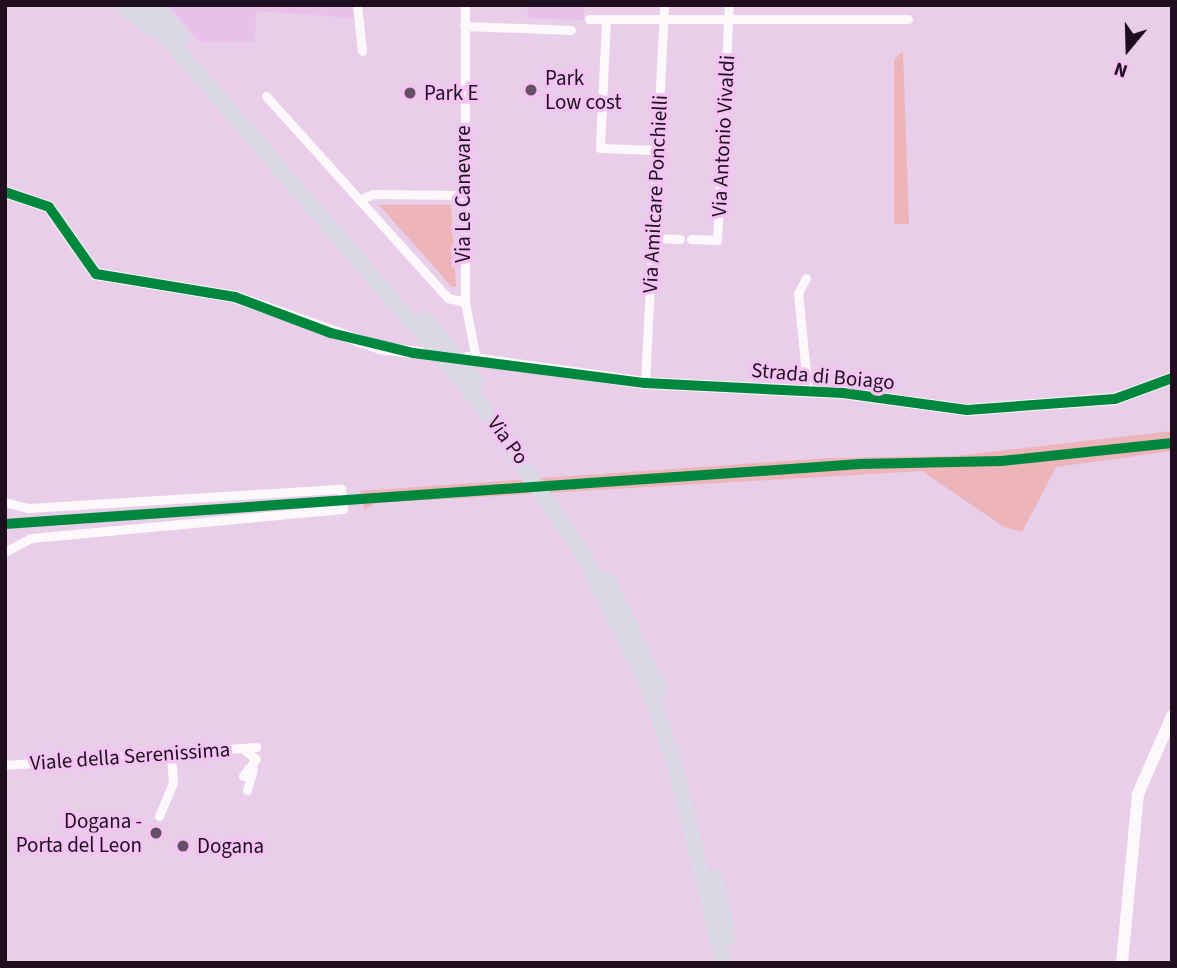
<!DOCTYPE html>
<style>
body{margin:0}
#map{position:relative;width:1177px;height:968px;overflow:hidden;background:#e8cee8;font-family:"Source Sans 3",sans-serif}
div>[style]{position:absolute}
.built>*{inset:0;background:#e9c0e9}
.green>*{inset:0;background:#edb4ba}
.street>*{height:9px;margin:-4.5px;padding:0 4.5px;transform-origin:4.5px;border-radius:4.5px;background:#fcf8fc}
.secondary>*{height:12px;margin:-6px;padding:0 6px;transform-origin:6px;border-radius:6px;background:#fcf8fc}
.highway>*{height:16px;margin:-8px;padding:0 8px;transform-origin:8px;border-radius:8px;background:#dad9e5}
.cycleway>*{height:10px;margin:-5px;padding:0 5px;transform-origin:5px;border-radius:5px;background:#00873e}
.dots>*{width:19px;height:19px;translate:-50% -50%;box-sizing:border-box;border:4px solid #f3c4f2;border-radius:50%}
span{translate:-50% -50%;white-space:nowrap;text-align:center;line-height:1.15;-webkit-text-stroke:7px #f3c4f2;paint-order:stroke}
.poi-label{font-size:21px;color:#1f0e1f}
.left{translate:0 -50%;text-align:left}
.right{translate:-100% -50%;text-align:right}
.street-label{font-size:21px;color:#1f0e1f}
.frame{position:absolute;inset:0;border:7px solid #1f0e1f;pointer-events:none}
.north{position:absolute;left:1093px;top:14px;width:70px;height:70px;-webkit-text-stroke:5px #f3c4f2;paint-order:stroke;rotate:199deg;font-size:19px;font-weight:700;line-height:28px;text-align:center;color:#1f0e1f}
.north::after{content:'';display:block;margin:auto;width:24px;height:32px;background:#1f0e1f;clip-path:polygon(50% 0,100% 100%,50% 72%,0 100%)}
</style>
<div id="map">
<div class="built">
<i style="clip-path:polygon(168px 5px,353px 5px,355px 18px,256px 11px,255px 41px,200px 42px)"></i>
<i style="clip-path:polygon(528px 5px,584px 5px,584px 20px,527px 18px)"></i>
</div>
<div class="green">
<i style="clip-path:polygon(903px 51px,909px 224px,894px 224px,894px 60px)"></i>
<i style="clip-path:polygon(379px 205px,451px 205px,456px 287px,452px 287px)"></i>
<i style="clip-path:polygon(1172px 431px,1172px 451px,1056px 467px,1022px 532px,1004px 527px,922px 471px,376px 503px,364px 510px,360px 491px,828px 458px,954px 456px)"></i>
</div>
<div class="street">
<i style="left:357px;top:5px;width:46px;rotate:83.8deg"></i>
<i style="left:465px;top:5px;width:297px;rotate:90deg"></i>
<i style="left:465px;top:302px;width:58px;rotate:79.1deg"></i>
<i style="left:589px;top:19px;width:319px"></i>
<i style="left:606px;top:20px;width:128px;rotate:92.7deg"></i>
<i style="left:600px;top:148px;width:57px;rotate:2deg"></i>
<i style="left:464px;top:26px;width:107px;rotate:2.1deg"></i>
<i style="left:266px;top:96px;width:272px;rotate:48deg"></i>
<i style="left:448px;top:298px;width:17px;rotate:13deg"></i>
<i style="left:359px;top:200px;width:15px;rotate:-23deg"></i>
<i style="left:373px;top:194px;width:89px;rotate:0.6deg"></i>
<i style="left:653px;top:238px;width:27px;rotate:2deg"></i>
<i style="left:691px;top:239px;width:26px;rotate:2deg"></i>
<i style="left:717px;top:240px;width:235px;rotate:-87.1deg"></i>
<i style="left:806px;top:278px;width:17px;rotate:118deg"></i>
<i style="left:798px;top:293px;width:100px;rotate:84.3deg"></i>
<i style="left:645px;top:383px;width:378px;rotate:-87.1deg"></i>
<i style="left:5px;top:502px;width:24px;rotate:15deg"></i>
<i style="left:28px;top:508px;width:314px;rotate:-3.5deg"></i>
<i style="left:341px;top:489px;width:20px;rotate:84deg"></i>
<i style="left:343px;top:509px;width:313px;rotate:174.7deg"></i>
<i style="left:31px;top:538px;width:30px;rotate:152deg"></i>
<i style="left:5px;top:765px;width:252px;rotate:-4.1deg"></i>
<i style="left:243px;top:776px;width:21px;rotate:-53deg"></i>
<i style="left:256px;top:759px;width:16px;rotate:-142deg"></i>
<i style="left:247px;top:790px;width:22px;rotate:-74deg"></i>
<i style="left:159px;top:816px;width:36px;rotate:-67deg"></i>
<i style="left:173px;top:783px;width:30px;rotate:-94deg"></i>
</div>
<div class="secondary">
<i style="left:5px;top:192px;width:46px;rotate:18.8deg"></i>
<i style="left:49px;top:207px;width:82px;rotate:55deg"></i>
<i style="left:96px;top:274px;width:141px;rotate:9.4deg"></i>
<i style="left:235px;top:297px;width:154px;rotate:19.4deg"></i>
<i style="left:380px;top:348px;width:56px;rotate:7.1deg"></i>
<i style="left:467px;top:358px;width:180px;rotate:8deg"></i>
<i style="left:645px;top:383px;width:198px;rotate:2.9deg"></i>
<i style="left:843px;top:393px;width:125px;rotate:7.8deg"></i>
<i style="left:967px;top:410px;width:148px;rotate:-4.3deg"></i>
<i style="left:1115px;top:399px;width:61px;rotate:-20.2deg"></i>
<i style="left:1122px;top:963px;width:170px;rotate:-84.6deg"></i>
<i style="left:1138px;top:794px;width:85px;rotate:-66.4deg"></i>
</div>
<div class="highway">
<i style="left:122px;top:5px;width:36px;rotate:39deg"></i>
<i style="left:139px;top:5px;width:506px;rotate:49.33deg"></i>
<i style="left:469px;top:389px;width:201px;rotate:55.4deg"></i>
<i style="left:583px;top:554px;width:153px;rotate:63.9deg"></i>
<i style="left:650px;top:691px;width:82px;rotate:71.6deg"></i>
<i style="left:676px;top:769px;width:200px;rotate:76.4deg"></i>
<i style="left:154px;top:5px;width:43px;rotate:49.7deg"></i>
<i style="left:425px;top:320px;width:82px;rotate:49.9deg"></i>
<i style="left:608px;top:580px;width:120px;rotate:64.9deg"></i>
<i style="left:715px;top:878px;width:61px;rotate:77.8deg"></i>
</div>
<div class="cycleway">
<i style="left:5px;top:192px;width:46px;rotate:18.8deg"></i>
<i style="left:49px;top:207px;width:82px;rotate:55deg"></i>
<i style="left:96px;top:274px;width:141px;rotate:9.4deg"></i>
<i style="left:235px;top:297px;width:103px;rotate:20.6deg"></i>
<i style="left:331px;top:333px;width:84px;rotate:13.7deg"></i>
<i style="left:413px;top:353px;width:234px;rotate:7.4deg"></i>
<i style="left:645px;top:383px;width:198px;rotate:2.9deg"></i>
<i style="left:843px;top:393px;width:125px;rotate:7.8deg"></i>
<i style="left:967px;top:410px;width:148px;rotate:-4.3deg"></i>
<i style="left:1115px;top:399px;width:61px;rotate:-20.2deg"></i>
<i style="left:5px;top:524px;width:857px;rotate:-4.01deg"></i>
<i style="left:860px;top:464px;width:141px;rotate:-1.2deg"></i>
<i style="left:1001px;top:461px;width:172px;rotate:-6deg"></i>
</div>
<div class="dots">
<i style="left:531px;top:90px;background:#655165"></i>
<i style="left:410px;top:93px;background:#655165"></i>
<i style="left:156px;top:833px;background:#655165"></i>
<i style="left:183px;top:846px;background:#655165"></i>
</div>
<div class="poi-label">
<span class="left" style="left:545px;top:90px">Park<br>Low cost</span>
<span class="left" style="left:424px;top:93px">Park E</span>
<span class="right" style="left:142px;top:833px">Dogana -<br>Porta del Leon</span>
<span class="left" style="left:197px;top:846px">Dogana</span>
</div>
<div class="street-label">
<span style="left:723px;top:136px;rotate:-87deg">Via Antonio Vivaldi</span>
<span style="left:463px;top:194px;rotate:-90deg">Via Le Canevare</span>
<span style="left:655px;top:194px;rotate:-87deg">Via Amilcare Ponchielli</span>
<span style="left:823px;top:376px;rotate:5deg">Strada di Boiago</span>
<span style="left:508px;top:440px;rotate:54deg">Via Po</span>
<span style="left:130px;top:756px;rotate:-4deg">Viale della Serenissima</span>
</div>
<div class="frame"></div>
<div class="north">N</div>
</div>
